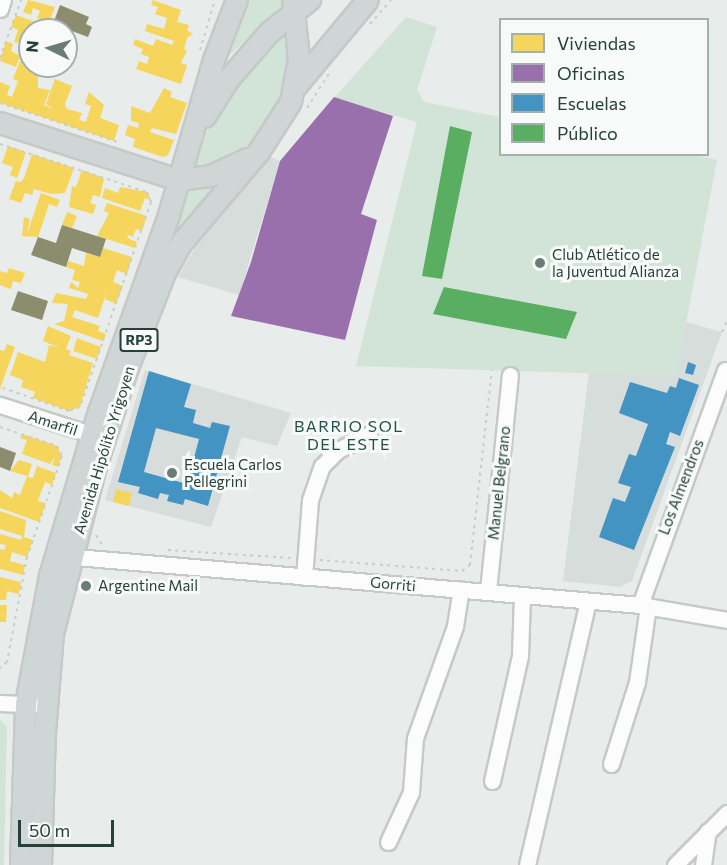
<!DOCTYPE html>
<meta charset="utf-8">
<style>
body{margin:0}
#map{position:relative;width:727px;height:865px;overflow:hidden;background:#e8ecea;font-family:Commissioner,sans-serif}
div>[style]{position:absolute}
.built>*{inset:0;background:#d6ddda}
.green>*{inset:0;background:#d2e4d7}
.homes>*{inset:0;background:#f6d55c}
.offices>*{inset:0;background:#9970ab}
.schools>*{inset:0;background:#4393c3}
.public>*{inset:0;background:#5aae61}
.industry>*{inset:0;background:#8c8c6e}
.path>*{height:2px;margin-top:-1px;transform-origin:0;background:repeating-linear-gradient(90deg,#c6cecb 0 3px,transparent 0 7.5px)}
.roads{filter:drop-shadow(2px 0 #c5c9c7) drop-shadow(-2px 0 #c5c9c7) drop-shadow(0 2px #c5c9c7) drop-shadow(0 -2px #c5c9c7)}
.minor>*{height:15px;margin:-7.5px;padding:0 7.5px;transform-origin:7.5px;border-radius:7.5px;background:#fcfcfc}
.major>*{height:20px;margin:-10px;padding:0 10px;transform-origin:10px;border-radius:10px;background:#d0d6d5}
.dots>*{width:16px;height:16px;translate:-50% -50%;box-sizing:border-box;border:3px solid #f7faf8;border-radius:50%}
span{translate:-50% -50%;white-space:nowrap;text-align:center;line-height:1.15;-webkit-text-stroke:6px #f7faf8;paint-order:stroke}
.shield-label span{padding:2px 4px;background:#f7faf8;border:2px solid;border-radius:4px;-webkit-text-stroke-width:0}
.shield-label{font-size:14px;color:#254038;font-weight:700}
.poi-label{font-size:15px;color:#254038}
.left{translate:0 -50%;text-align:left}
.street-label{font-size:15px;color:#254038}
.neighbourhood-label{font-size:16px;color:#225145;letter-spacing:1.5px}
.legend{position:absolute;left:499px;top:18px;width:210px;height:138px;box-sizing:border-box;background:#f7faf8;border:2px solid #a3b0ab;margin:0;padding:8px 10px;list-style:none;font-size:18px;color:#254038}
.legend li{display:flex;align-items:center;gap:12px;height:30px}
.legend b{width:30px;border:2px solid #a3b0ab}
.north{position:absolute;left:18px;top:18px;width:60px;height:60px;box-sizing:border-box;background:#f7faf8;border:2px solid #a3b0ab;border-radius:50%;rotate:275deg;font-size:16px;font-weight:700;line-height:24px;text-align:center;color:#254038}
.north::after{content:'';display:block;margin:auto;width:21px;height:27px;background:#697c76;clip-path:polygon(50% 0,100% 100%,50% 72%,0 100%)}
.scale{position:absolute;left:18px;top:820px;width:96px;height:27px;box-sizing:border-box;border:3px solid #254038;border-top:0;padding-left:8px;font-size:18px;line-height:21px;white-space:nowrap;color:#254038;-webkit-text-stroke:4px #f7faf8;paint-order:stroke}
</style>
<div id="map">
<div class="built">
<i style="clip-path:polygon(269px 156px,280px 161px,239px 295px,178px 277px,202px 236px)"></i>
<i style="clip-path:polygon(686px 322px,722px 332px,632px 581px,620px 587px,563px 581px,589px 372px,675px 376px)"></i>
<i style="clip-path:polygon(145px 370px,291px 413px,277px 446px,242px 437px,211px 527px,105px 500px)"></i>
</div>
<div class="green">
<i style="clip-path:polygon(246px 0,282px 0,283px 5px,230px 55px)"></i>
<i style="clip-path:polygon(406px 17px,437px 27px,417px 90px,424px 102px,500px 117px,500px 154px,691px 154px,717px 160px,676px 376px,356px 366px,417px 122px,334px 98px)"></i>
<i style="clip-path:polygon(289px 27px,288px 78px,263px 132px,249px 146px,215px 169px,189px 171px,213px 118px,249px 66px)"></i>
<i style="clip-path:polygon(213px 186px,176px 237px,174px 236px,188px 190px)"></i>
<i style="clip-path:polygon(0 719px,7px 727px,4px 865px,0 865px)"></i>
</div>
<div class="homes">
<i style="clip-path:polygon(28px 0,55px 7px,46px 30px,30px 30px,22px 56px,19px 54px,22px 44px,14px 42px,18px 30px,11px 27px,16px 15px,41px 24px,43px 20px,37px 18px,40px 11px,33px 8px,31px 15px,23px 12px)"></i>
<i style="clip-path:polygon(153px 0,181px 10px,177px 22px,189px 25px,187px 30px,193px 34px,187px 38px,184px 49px,187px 51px,181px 63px,187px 65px,181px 84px,136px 69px,139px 61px,147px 64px,149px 57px,141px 54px,143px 49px,133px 45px,135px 39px,153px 46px,156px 39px,172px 45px,174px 41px,145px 31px,147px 24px,164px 29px,167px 18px,155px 14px,158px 7px,151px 5px)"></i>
<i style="clip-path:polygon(6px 41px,13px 44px,11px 51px,20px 56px,16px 67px,0 61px)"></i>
<i style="clip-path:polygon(28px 57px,30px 66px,38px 66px,38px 88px,50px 90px,44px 105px,53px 109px,46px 104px,55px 79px,72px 86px,65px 104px,67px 109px,82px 113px,79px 120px,86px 122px,91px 106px,85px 104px,89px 92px,104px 105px,100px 118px,119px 125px,114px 141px,0 103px,0 82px,10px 86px,7px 95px,12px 97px,18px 81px,13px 79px,20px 61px,25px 63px)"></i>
<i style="clip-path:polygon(164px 88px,172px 92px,170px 97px,187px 103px,176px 134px,152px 128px,150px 132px,174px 140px,168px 155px,163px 157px,133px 147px,135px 139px,125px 135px,128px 125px,138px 128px,139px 123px,131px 121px,131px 106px,150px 113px)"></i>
<i style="clip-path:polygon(8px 146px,26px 152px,17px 178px,10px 175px,13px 167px,2px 163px)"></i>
<i style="clip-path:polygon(32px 154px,74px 168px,65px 193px,51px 194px,34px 189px,32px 195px,25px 193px,21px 203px,9px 199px,16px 181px,21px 182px,24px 178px)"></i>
<i style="clip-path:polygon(82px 170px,104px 178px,100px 197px,93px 195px,90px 203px,96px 205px,93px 214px,69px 207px,72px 186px,76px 187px)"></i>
<i style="clip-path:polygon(120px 187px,147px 192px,151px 200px,145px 198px,140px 211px,102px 198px,105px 188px,118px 193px)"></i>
<i style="clip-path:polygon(41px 193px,60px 200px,57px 207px,49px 204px,38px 237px,22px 236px,24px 217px,30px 219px,27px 234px)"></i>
<i style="clip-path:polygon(107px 203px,147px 216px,142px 231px,136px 229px,133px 237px,128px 235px,127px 238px,137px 242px,135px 248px,97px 236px,109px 213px,104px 211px)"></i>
<i style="clip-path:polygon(67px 212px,77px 216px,72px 228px,62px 225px)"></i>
<i style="clip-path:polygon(103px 248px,132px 257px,127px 274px,117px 270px,113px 282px,123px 286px,116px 304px,105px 299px,108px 288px,98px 318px,75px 310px,72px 317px,100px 326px,98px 331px,106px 334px,103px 341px,54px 324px,64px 321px,68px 304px,52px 303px,56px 293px,86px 299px,88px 294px,69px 288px,71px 282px,78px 288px,80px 282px,72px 280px,75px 270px,66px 267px,68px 261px,84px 266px,86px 253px,100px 257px)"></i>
<i style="clip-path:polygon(9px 268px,25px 273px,21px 283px,13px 281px,11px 289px,0 285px,0 271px,7px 273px)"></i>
<i style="clip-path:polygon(48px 326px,71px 336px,66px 349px,71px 351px,69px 355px,93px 363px,80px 407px,69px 411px,33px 398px,35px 392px,21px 387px,23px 380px,10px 375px,18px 352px,45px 362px,49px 345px,60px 348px,43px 341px)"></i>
<i style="clip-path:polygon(77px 338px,101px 347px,97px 359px,73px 351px)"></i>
<i style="clip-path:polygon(7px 344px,15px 347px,0 389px,0 350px,4px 351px)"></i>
<i style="clip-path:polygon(22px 434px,57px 446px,62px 456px,58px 467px,52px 465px,55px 457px,50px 464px,22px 454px,27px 440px,20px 438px)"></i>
<i style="clip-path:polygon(19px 460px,32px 464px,28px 477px,33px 478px,37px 466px,56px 473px,52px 485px,45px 482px,40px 495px,38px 501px,46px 503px,39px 522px,0 508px,0 490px,12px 498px,14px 492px,20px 495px,27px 476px,10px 471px)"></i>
<i style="clip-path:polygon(116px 489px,132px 493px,129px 506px,113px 502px)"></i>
<i style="clip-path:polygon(0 511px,26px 520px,24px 537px,33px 540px,27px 557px,12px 552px,10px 561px,25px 565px,23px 575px,0 569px,0 549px,4px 550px,6px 545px,0 544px,0 534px,21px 540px,22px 536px,0 529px)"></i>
<i style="clip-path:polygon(0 577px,21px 582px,19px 594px,7px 591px,6px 600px,0 600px)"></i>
<i style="clip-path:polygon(0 605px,7px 605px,6px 622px,0 622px)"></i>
</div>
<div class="offices">
<i style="clip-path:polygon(334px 97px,393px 116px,361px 214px,377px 220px,345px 340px,231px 316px,251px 262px,280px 161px)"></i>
</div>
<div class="schools">
<i style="clip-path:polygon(688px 362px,696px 365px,693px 375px,685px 373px)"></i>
<i style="clip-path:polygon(evenodd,149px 371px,191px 384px,184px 407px,196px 410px,193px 423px,210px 428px,212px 422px,230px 426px,208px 506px,185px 499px,183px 505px,167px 501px,169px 495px,160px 493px,158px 499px,138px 493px,140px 487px,118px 482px,149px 371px,156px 428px,199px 439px,187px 484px,144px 472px,156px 428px)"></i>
<i style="clip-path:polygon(679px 378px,699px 385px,680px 436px,670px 432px,666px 444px,675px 447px,634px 550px,599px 537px,613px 498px,625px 502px,631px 487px,618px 483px,629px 454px,636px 456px,648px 424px,619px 413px,630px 382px,667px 393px,670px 386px,676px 388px)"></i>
</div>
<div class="public">
<i style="clip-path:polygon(450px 126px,472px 132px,442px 279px,422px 276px)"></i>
<i style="clip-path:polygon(444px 287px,577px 312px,566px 339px,433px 314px)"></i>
</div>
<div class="industry">
<i style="clip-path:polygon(60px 5px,89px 17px,86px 24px,92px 27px,88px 37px,53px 24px)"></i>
<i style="clip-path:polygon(62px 225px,106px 239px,100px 257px,72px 248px,66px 267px,31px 255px,38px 237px,56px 243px)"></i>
<i style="clip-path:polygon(18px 291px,48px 301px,42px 320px,11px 310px)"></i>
<i style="clip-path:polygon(0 447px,16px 453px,10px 471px,0 467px)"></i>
</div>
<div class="path">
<i style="left:370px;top:24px;width:32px;rotate:-49deg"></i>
<i style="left:200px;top:50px;width:52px;rotate:-73.3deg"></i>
<i style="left:0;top:58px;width:62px;rotate:-70.1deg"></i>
<i style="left:0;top:103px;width:126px;rotate:18.4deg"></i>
<i style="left:307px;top:108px;width:43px;rotate:-57.4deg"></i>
<i style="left:0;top:144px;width:155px;rotate:18.1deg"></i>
<i style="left:147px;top:192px;width:11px;rotate:68deg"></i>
<i style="left:151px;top:202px;width:217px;rotate:109.1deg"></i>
<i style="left:80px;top:407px;width:12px;rotate:160deg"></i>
<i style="left:69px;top:411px;width:73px;rotate:-160.8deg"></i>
<i style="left:722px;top:332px;width:13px;rotate:-67deg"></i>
<i style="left:0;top:427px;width:60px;rotate:18.4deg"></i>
<i style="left:57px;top:446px;width:11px;rotate:63deg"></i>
<i style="left:62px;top:456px;width:107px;rotate:109.1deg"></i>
<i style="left:27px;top:557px;width:107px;rotate:100.8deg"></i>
<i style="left:7px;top:662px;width:9px;rotate:139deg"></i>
<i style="left:96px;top:535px;width:12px;rotate:59deg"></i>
<i style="left:168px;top:550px;width:123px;rotate:3.7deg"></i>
<i style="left:320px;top:560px;width:142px;rotate:4.4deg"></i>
<i style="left:462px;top:571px;width:10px;rotate:-37deg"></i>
<i style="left:470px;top:565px;width:196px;rotate:-83.6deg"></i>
</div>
<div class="roads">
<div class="minor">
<i style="left:0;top:9px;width:9px;rotate:-72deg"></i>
<i style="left:0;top:405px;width:108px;rotate:17.8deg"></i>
<i style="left:64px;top:556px;width:578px;rotate:4.86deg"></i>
<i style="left:640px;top:605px;width:88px;rotate:9.8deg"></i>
<i style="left:304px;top:577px;width:77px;rotate:-85.5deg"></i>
<i style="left:310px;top:500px;width:36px;rotate:-71deg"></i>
<i style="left:322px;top:466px;width:23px;rotate:-45deg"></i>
<i style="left:338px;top:450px;width:34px;rotate:-27deg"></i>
<i style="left:488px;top:591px;width:217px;rotate:-84.2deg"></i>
<i style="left:640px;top:605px;width:250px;rotate:-70.1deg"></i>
<i style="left:0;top:703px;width:47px;rotate:2.4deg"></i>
<i style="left:611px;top:764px;width:86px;rotate:-72.4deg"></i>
<i style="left:637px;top:682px;width:77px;rotate:-81.8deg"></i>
<i style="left:492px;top:781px;width:128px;rotate:-77.4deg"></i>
<i style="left:520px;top:656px;width:61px;rotate:-88.1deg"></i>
<i style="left:388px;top:842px;width:55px;rotate:-65.3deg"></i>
<i style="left:411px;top:792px;width:54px;rotate:-85.8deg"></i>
<i style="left:415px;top:738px;width:119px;rotate:-70.3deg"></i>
<i style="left:455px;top:626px;width:37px;rotate:-81deg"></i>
<i style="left:527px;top:865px;width:271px;rotate:-77deg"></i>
<i style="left:675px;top:865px;width:74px;rotate:-45deg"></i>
<i style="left:703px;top:865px;width:34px;rotate:-82deg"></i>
</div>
<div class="major">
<i style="left:295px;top:88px;width:114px;rotate:-50.3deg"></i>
<i style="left:205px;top:117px;width:45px;rotate:-57.7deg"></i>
<i style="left:229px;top:79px;width:61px;rotate:-49deg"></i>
<i style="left:269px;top:33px;width:53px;rotate:-38.8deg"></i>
<i style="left:0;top:123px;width:188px;rotate:17.7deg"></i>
<i style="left:179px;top:180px;width:32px;rotate:-7deg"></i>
<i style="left:211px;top:176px;width:40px;rotate:-25deg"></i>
<i style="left:21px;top:865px;width:161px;rotate:-88.2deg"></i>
<i style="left:26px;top:704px;width:130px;rotate:-79.4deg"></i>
<i style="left:50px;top:576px;width:171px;rotate:-73.4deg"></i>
<i style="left:99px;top:412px;width:209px;rotate:-70.4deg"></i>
<i style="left:169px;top:215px;width:161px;rotate:-73.8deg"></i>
<i style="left:214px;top:60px;width:64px;rotate:-69deg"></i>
<i style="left:41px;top:865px;width:132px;rotate:-88.3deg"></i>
<i style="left:45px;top:733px;width:99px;rotate:-85.4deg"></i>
<i style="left:53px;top:634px;width:172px;rotate:-75.6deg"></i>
<i style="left:96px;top:467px;width:104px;rotate:-72.1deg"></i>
<i style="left:128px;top:368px;width:102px;rotate:-68.7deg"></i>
<i style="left:165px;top:273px;width:33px;rotate:-61deg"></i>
<i style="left:181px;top:244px;width:121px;rotate:-49.7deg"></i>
<i style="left:259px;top:152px;width:59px;rotate:-57.4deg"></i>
<i style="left:291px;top:102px;width:44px;rotate:-79.5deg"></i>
<i style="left:299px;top:59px;width:59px;rotate:-95.8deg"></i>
</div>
</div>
<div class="dots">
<i style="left:540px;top:263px;background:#697c76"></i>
<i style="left:172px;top:473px;background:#697c76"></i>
<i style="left:86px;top:586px;background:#697c76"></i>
</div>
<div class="shield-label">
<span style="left:139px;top:340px">RP3</span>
</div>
<div class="poi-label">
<span class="left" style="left:552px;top:263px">Club Atlético de<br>la Juventud Alianza</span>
<span class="left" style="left:184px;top:473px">Escuela Carlos<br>Pellegrini</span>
<span class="left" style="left:98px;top:586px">Argentine Mail</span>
</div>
<div class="street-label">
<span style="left:53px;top:423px;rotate:18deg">Amarfil</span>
<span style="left:104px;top:450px;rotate:-73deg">Avenida Hipólito Yrigoyen</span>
<span style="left:499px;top:483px;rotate:-84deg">Manuel Belgrano</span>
<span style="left:681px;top:487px;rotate:-69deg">Los Almendros</span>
<span style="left:393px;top:584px;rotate:5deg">Gorriti</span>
</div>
<div class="neighbourhood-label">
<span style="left:349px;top:435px">BARRIO SOL<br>DEL ESTE</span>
</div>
<ul class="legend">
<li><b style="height:16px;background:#f6d55c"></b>Viviendas</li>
<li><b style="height:16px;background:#9970ab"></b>Oficinas</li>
<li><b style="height:16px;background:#4393c3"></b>Escuelas</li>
<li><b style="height:16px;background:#5aae61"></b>Público</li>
</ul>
<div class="north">N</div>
<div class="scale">50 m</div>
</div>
